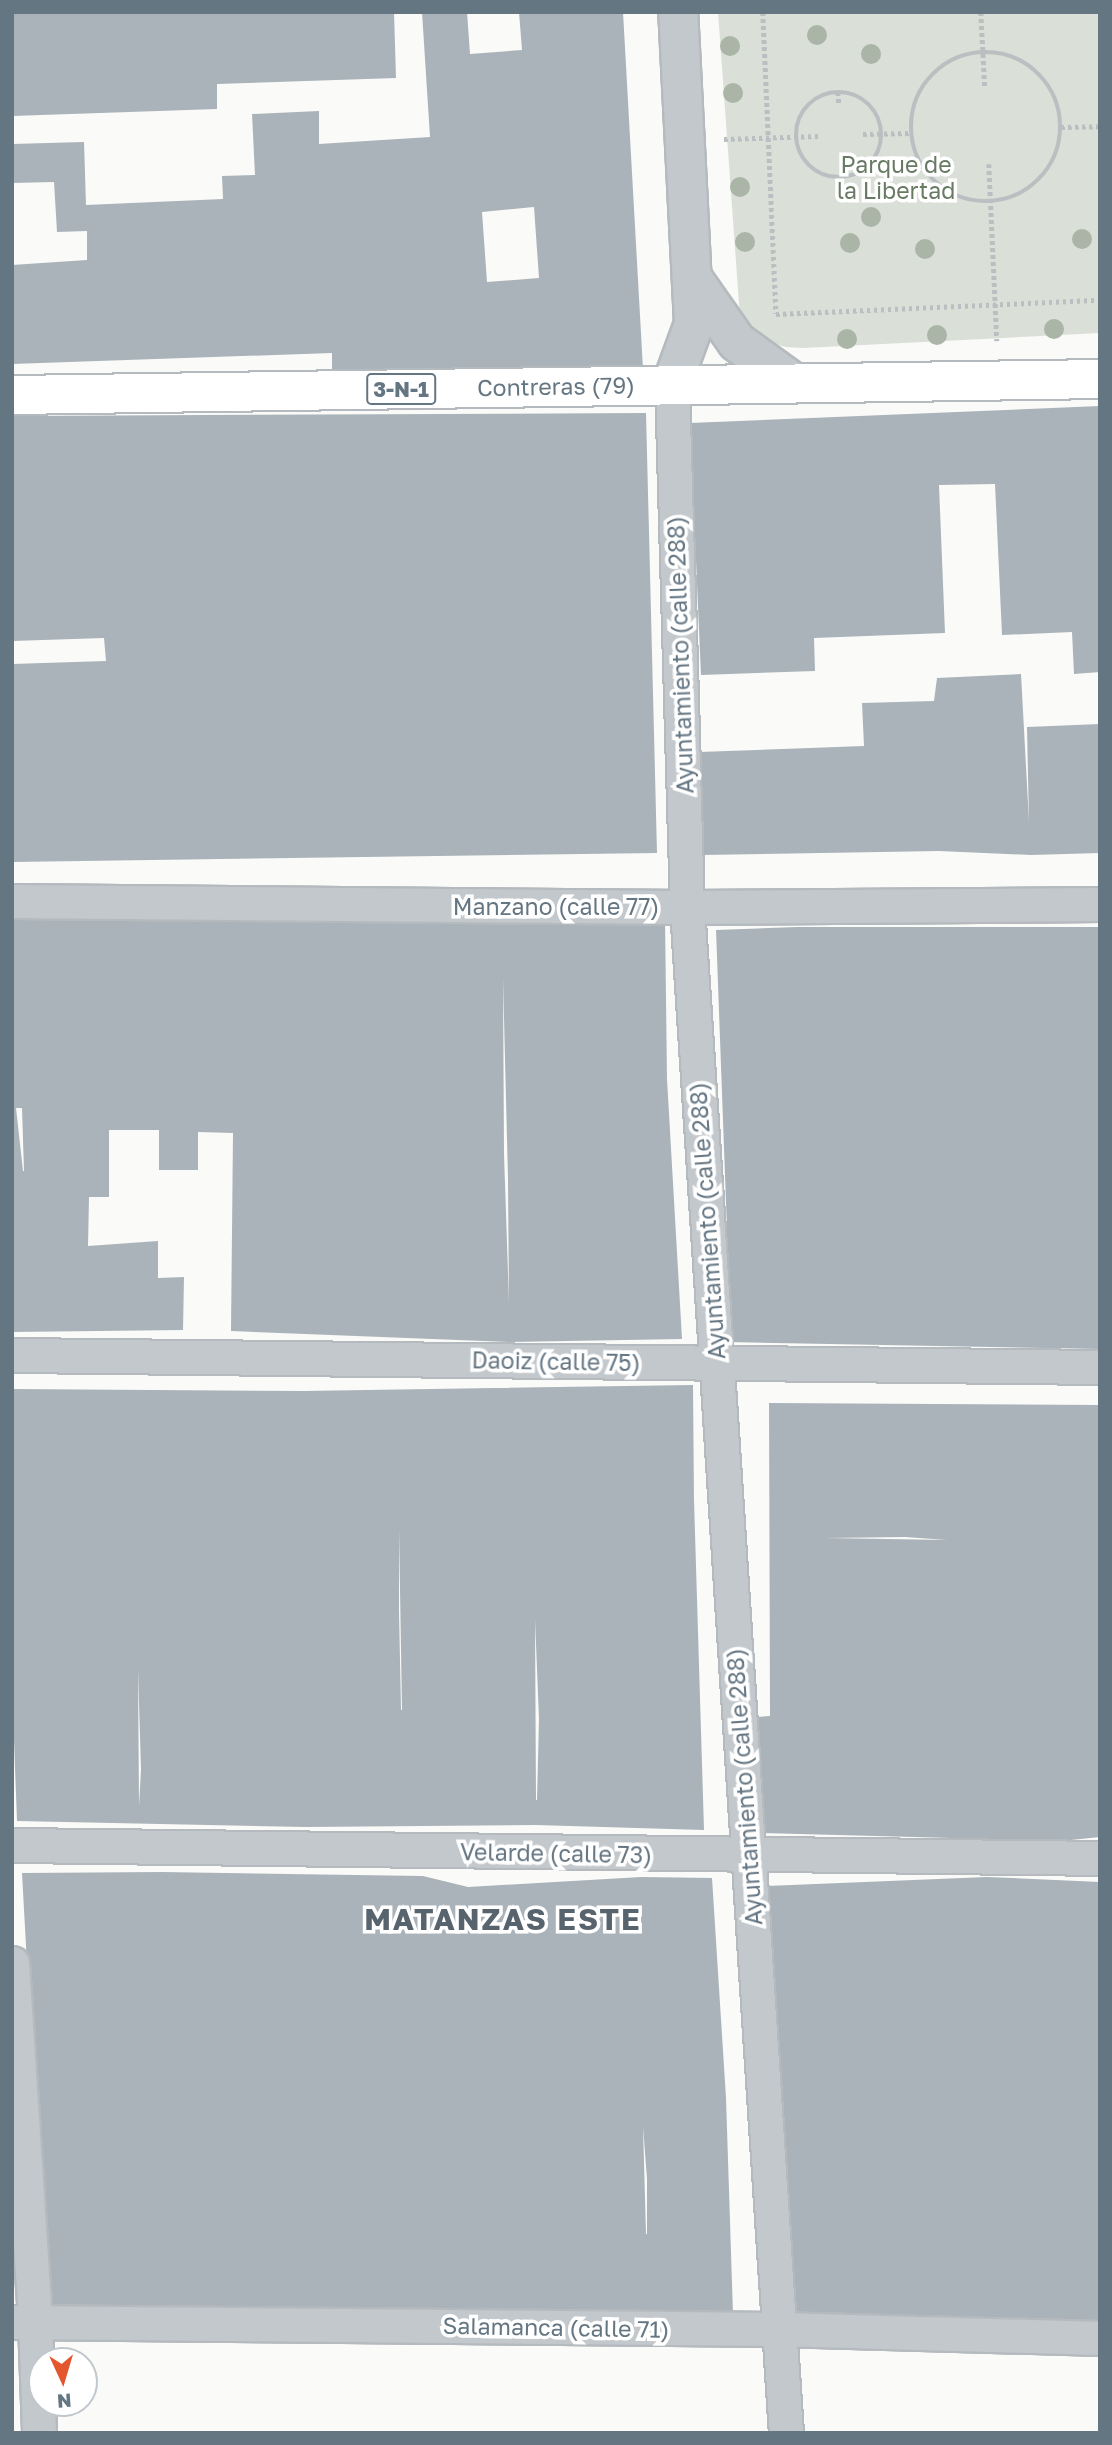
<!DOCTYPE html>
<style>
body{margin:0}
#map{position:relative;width:1112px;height:2445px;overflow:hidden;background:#fafaf8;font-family:"Golos Text",sans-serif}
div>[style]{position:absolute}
.green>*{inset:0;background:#dadfd7}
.building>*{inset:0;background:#aab3b9}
.path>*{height:4.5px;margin-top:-2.25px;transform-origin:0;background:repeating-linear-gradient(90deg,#bbbfc2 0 3.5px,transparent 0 7px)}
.path>.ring{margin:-2.25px;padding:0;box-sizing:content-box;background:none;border:4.5px solid #bbbfc2;border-radius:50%}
.roads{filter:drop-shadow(2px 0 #b5babe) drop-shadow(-2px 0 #b5babe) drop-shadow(0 2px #b5babe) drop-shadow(0 -2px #b5babe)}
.minor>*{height:33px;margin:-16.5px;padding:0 16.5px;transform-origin:16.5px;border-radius:16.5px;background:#c3c8cc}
.tertiary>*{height:38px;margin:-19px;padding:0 19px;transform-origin:19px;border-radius:19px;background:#c3c8cc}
.primary>*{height:38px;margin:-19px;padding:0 19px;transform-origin:19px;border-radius:19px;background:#fff}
.trees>*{width:20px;height:20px;margin:-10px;border-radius:50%;background:#aab4a7}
span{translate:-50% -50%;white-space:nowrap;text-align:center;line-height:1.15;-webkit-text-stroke:7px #fff;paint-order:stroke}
.shield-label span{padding:2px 5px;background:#fff;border:2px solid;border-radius:5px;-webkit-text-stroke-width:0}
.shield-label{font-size:21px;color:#657683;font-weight:700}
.park-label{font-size:23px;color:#687a64}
.street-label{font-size:23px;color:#657683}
.district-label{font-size:30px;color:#57646e;font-weight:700;letter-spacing:2px}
.frame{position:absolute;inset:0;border:14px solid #657683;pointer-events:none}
.north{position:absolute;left:28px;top:2347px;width:70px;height:70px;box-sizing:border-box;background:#fff;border:2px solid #c1c8cd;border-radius:50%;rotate:176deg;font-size:19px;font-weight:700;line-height:28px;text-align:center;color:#657683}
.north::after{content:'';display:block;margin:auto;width:24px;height:32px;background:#e4572e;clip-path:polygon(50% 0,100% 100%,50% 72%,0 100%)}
</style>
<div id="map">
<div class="green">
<i style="clip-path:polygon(718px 12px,1100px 12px,1100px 333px,803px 348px,786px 347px,767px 342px,753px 331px,740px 317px)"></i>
</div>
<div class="building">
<i style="clip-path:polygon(12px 12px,394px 12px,396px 78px,217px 84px,217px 109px,12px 116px)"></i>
<i style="clip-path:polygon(evenodd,422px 12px,467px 12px,470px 54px,522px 50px,519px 12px,623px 12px,643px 369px,332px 371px,332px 353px,12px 364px,12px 265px,87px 260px,87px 231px,57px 232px,54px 182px,12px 183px,12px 144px,84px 142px,86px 205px,223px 199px,222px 176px,255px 175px,252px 114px,319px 111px,319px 144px,430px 137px,422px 12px,534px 207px,539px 278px,487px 282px,482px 212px,534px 207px)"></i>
<i style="clip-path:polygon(1100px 406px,1100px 672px,1074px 674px,1072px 632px,1002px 635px,995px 484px,939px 485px,945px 633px,814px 638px,815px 671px,701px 675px,690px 423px)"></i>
<i style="clip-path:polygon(646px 413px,657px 853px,12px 862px,12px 664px,106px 661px,104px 638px,12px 641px,12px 416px)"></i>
<i style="clip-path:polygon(1021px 674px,1029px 822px,1027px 727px,1100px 724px,1100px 853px,1031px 855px,939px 851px,701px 855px,699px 752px,864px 746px,862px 703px,934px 701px,937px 678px)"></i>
<i style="clip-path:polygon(evenodd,111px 918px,283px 921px,665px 918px,667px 1079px,682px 1339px,509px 1342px,231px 1331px,233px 1133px,198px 1132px,198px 1170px,159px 1170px,159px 1130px,109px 1130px,109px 1197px,89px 1197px,88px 1246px,158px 1241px,158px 1278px,184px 1277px,183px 1330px,12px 1332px,12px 920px,111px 918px,503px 978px,508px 1179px,509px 1303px,504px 1154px,503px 978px,111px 918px,16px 1108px,22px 1108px,24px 1171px,23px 1171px,16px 1108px)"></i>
<i style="clip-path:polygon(797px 927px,1100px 927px,1100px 1349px,727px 1342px,727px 1229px,716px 930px)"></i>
<i style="clip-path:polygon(evenodd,693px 1385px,694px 1500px,704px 1830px,536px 1825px,305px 1827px,17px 1821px,12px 1687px,12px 1389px,304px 1391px,693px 1385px,399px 1529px,402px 1710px,401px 1710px,399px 1611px,399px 1529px,693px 1385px,535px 1619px,539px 1719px,537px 1800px,536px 1800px,535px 1619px,693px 1385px,138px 1668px,141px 1770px,139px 1806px,138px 1668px)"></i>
<i style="clip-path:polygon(evenodd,769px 1403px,1100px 1405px,1100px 1837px,1061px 1841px,760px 1833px,757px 1717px,770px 1716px,769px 1403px,905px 1537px,947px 1540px,825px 1538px,905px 1537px)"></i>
<i style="clip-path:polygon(evenodd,162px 1872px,423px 1876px,468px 1887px,641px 1877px,712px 1878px,726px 2098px,733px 2314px,46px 2312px,22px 1873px,162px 1872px,643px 2126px,647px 2179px,647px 2234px,646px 2234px,643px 2126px)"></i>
<i style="clip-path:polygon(987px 1877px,1100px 1882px,1100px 2321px,1001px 2319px,787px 2325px,767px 1886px)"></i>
</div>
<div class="path">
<i style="left:763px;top:12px;width:302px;rotate:87.5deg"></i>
<i style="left:776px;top:314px;width:324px;rotate:-2.5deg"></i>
<i style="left:981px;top:12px;width:77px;rotate:87deg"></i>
<i class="ring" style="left:911px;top:52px;width:145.5px;height:145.5px"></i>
<i class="ring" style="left:796px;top:92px;width:81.5px;height:81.5px"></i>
<i style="left:838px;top:92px;width:12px;rotate:85deg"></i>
<i style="left:1061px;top:127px;width:39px;rotate:-1deg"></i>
<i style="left:863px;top:134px;width:48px;rotate:-1.2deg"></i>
<i style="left:724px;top:139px;width:94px;rotate:-1.8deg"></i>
<i style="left:989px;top:164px;width:177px;rotate:87.4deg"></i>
<i style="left:842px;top:167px;width:12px;rotate:85deg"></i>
</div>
<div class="roads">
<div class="minor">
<i style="left:672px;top:384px;width:523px;rotate:88.36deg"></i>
<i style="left:687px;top:907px;width:1529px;rotate:86.29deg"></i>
<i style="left:12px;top:901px;width:675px;rotate:0.51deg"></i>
<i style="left:687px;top:907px;width:413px;rotate:-0.4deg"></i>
<i style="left:12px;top:1355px;width:1088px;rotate:0.63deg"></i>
<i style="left:12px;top:1845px;width:1088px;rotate:0.68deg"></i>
<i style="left:12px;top:1963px;width:360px;rotate:86.3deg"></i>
<i style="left:35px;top:2322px;width:111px;rotate:87.9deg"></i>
<i style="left:12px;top:2322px;width:767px;rotate:0.52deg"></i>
<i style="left:779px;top:2329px;width:321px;rotate:1.6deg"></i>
</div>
<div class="tertiary">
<i style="left:692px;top:278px;width:78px;rotate:54.9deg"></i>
<i style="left:737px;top:342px;width:67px;rotate:35.8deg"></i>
<i style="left:672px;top:384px;width:64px;rotate:-69.9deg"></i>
<i style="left:694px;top:324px;width:312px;rotate:-92.9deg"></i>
</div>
<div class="primary">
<i style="left:12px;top:395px;width:1088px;rotate:-0.84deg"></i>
</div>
</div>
<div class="trees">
<i style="left:817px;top:35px"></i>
<i style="left:730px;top:46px"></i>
<i style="left:871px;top:54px"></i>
<i style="left:733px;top:93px"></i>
<i style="left:740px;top:187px"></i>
<i style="left:871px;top:217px"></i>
<i style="left:1082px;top:239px"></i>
<i style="left:745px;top:242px"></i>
<i style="left:850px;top:243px"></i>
<i style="left:925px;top:249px"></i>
<i style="left:1054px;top:329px"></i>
<i style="left:937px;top:335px"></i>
<i style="left:847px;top:339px"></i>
</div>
<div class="shield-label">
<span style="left:401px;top:389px">3-N-1</span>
</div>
<div class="park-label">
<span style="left:896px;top:177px">Parque de<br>la Libertad</span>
</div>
<div class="street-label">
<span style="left:556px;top:386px;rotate:-1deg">Contreras (79)</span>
<span style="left:680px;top:655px;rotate:-92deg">Ayuntamiento (calle 288)</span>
<span style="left:556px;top:906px">Manzano (calle 77)</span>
<span style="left:707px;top:1221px;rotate:-94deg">Ayuntamiento (calle 288)</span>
<span style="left:556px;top:1361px;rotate:1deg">Daoiz (calle 75)</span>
<span style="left:744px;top:1787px;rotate:-94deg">Ayuntamiento (calle 288)</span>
<span style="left:556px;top:1853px;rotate:1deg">Velarde (calle 73)</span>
<span style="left:556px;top:2327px;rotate:1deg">Salamanca (calle 71)</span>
</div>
<div class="district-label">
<span style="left:503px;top:1919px">MATANZAS ESTE</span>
</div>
<div class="frame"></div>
<div class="north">N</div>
</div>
